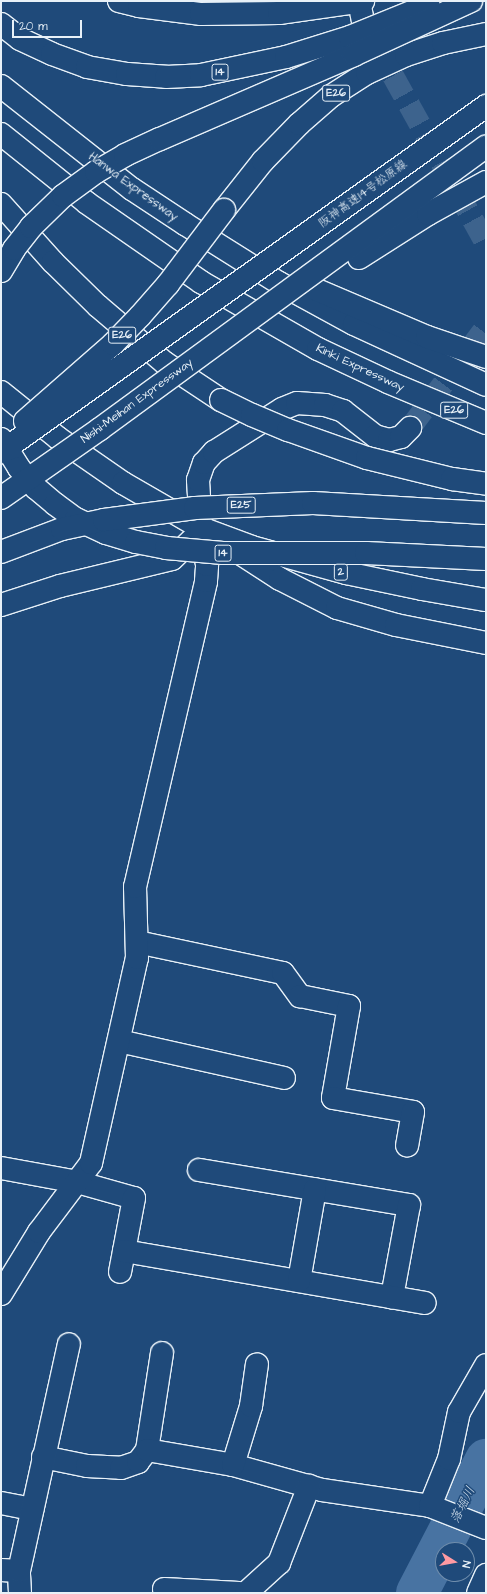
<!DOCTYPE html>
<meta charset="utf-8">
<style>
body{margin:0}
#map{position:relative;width:487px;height:1594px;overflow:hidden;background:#1f4a7a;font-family:"Architects Daughter","Klee One",sans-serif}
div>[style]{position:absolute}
.river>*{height:42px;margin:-21px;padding:0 21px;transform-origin:21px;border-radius:21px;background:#4873a2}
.minor-tunnel>*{height:22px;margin-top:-11px;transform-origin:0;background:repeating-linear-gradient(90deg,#3d638d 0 22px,transparent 0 33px)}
.roads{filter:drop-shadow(1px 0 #e8f1f8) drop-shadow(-1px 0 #e8f1f8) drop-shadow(0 1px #e8f1f8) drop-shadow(0 -1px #e8f1f8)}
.minor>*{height:22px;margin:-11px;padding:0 11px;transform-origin:11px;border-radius:11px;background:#1f4a7a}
.major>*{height:22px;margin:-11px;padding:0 11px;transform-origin:11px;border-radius:11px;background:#1f4a7a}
.highway>*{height:22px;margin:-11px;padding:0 11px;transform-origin:11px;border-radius:11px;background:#1f4a7a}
.bridges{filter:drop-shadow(1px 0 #e8f1f8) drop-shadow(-1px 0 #e8f1f8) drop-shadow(0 1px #e8f1f8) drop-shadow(0 -1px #e8f1f8)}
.highway-bridge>*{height:22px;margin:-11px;padding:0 11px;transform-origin:11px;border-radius:11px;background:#1f4a7a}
span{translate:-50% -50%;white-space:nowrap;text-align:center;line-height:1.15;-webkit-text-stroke:3px #1f4a7a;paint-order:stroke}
.shield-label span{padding:1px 3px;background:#1f4a7a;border:1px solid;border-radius:3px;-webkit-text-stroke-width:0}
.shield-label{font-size:11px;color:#e8f1f8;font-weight:700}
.street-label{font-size:12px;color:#e8f1f8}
.water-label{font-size:13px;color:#d0deeb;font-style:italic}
.frame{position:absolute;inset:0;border:2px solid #e8f1f8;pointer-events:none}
.north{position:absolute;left:435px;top:1542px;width:40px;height:40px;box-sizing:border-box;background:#1f4a7a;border:1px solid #6f8dac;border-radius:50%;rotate:101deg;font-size:11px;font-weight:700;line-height:16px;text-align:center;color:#e8f1f8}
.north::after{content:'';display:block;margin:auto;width:14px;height:18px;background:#ff9aa2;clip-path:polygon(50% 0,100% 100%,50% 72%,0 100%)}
.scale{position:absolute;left:12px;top:20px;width:70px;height:18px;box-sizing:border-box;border:2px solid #e8f1f8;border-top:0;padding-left:5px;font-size:12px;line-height:14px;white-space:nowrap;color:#e8f1f8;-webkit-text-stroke:3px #1f4a7a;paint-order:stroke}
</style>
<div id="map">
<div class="river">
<i style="left:417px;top:1593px;width:150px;rotate:-62.6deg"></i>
</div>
<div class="minor-tunnel">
<i style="left:377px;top:47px;width:225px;rotate:61deg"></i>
<i style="left:410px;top:428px;width:126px;rotate:-53deg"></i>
</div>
<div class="roads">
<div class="minor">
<i style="left:359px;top:1px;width:21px;rotate:79deg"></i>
<i style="left:232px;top:548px;width:57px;rotate:32.9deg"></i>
<i style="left:280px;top:579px;width:64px;rotate:27deg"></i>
<i style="left:337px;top:608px;width:61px;rotate:16.1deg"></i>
<i style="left:396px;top:625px;width:92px;rotate:11.3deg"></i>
<i style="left:1px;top:605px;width:62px;rotate:-17.9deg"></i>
<i style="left:60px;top:586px;width:115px;rotate:-13.6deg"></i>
<i style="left:172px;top:559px;width:28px;rotate:-44deg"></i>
<i style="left:137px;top:942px;width:149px;rotate:12deg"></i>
<i style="left:283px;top:973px;width:29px;rotate:54deg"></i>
<i style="left:300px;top:996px;width:50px;rotate:11.5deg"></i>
<i style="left:349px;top:1006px;width:93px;rotate:99.9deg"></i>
<i style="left:333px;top:1098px;width:81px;rotate:9.9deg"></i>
<i style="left:413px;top:1112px;width:34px;rotate:100deg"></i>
<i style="left:119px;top:1041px;width:169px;rotate:12.6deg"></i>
<i style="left:1px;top:1168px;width:77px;rotate:10.4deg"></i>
<i style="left:77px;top:1182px;width:59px;rotate:15.7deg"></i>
<i style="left:134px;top:1198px;width:75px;rotate:100.7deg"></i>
<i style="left:199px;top:1170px;width:213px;rotate:9.5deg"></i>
<i style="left:409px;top:1205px;width:94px;rotate:100.5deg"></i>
<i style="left:124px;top:1251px;width:305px;rotate:9.8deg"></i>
<i style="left:299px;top:1281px;width:93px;rotate:-80.1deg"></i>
<i style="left:1px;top:1294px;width:73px;rotate:-58.5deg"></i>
<i style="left:39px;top:1232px;width:86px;rotate:-53deg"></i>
<i style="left:91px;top:1163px;width:210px;rotate:-77.4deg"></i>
<i style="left:137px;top:958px;width:71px;rotate:-91.6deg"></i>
<i style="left:135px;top:887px;width:314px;rotate:-76.9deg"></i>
<i style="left:206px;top:581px;width:16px;rotate:-86deg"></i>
<i style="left:207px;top:565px;width:37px;rotate:-99deg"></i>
<i style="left:201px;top:528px;width:48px;rotate:-93.6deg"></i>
<i style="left:198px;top:480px;width:18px;rotate:-71deg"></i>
<i style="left:204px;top:463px;width:15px;rotate:-48deg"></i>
<i style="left:214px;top:452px;width:80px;rotate:-32.3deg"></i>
<i style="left:282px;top:409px;width:16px;rotate:-22deg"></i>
<i style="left:297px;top:403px;width:28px;rotate:4deg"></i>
<i style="left:325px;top:405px;width:19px;rotate:18deg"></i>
<i style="left:343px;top:411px;width:41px;rotate:38deg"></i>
<i style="left:375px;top:436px;width:15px;rotate:16deg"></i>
<i style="left:389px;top:440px;width:12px;rotate:-14deg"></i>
<i style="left:401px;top:437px;width:13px;rotate:-45deg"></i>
<i style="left:147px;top:1450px;width:98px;rotate:-81.2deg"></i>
<i style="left:43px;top:1457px;width:45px;rotate:11.6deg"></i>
<i style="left:87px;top:1466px;width:34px;rotate:3deg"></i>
<i style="left:121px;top:1468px;width:18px;rotate:-19deg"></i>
<i style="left:138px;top:1462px;width:15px;rotate:-53deg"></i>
<i style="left:147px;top:1450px;width:87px;rotate:9.9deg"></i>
<i style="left:233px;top:1465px;width:92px;rotate:15.7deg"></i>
<i style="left:322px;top:1490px;width:109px;rotate:8.4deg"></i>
<i style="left:430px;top:1506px;width:60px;rotate:21.4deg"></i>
<i style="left:233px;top:1465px;width:62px;rotate:-73deg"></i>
<i style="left:251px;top:1406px;width:42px;rotate:-81.9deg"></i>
<i style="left:1px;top:1503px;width:32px;rotate:11deg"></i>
<i style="left:430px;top:1506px;width:51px;rotate:-68deg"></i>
<i style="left:449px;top:1459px;width:48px;rotate:-78deg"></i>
<i style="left:459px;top:1412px;width:54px;rotate:-60.1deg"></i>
<i style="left:1px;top:1570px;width:18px;rotate:3deg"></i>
<i style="left:164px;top:1589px;width:75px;rotate:3.1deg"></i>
<i style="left:20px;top:1593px;width:22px;rotate:-93deg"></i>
<i style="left:19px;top:1571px;width:232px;rotate:-77.6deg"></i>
<i style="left:246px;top:1593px;width:45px;rotate:-42.3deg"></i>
<i style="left:279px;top:1563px;width:83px;rotate:-68.7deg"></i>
<i style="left:478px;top:1593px;width:20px;rotate:-66deg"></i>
</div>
<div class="major">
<i style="left:119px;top:1px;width:21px;rotate:14deg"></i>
<i style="left:139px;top:6px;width:63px;rotate:7.4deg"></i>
<i style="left:201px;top:14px;width:78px;rotate:-0.7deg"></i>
<i style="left:279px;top:13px;width:85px;rotate:-8.1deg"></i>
<i style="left:1px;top:392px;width:73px;rotate:38.9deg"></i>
<i style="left:58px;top:438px;width:79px;rotate:34.7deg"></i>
<i style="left:123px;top:483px;width:90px;rotate:30deg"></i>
<i style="left:201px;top:528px;width:54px;rotate:20.4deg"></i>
<i style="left:252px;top:547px;width:98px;rotate:15.5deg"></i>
<i style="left:346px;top:573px;width:78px;rotate:11.9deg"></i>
<i style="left:422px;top:589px;width:65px;rotate:9.8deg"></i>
</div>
<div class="highway">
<i style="left:1px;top:86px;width:167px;rotate:38.2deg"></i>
<i style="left:132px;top:189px;width:64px;rotate:33.4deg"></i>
<i style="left:185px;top:224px;width:111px;rotate:32.1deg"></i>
<i style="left:279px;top:283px;width:85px;rotate:28.7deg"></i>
<i style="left:354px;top:324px;width:145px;rotate:24.8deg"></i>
<i style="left:1px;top:134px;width:110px;rotate:38.7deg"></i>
<i style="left:87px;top:203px;width:139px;rotate:34.7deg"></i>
<i style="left:201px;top:282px;width:135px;rotate:29.8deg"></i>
<i style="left:318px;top:349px;width:77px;rotate:25.2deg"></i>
<i style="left:388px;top:382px;width:106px;rotate:22.7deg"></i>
<i style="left:1px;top:204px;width:78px;rotate:48.1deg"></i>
<i style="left:53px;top:262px;width:63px;rotate:44.4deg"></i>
<i style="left:98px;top:306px;width:88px;rotate:40.4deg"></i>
<i style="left:165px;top:363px;width:67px;rotate:33.5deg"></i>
<i style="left:224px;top:210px;width:63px;rotate:-51.5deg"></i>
<i style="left:263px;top:161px;width:52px;rotate:-45.8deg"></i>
<i style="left:299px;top:124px;width:43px;rotate:-41.2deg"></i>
<i style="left:331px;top:96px;width:43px;rotate:-32.6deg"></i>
<i style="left:367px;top:73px;width:43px;rotate:-24.8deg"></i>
<i style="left:406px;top:55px;width:39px;rotate:-18deg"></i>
<i style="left:443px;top:43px;width:44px;rotate:-11.8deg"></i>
<i style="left:317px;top:290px;width:120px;rotate:23.1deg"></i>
<i style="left:427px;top:337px;width:62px;rotate:18.7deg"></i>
</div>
</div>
<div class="bridges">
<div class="highway-bridge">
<i style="left:1px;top:24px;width:24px;rotate:38deg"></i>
<i style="left:20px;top:39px;width:35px;rotate:25deg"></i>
<i style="left:52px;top:54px;width:37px;rotate:20deg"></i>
<i style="left:87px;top:67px;width:41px;rotate:9.9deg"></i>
<i style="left:127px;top:74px;width:39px;rotate:4deg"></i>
<i style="left:166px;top:77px;width:35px;rotate:-3deg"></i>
<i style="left:201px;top:75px;width:87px;rotate:-12deg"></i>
<i style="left:286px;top:57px;width:67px;rotate:-17.4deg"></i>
<i style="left:350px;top:37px;width:85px;rotate:-22.1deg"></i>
<i style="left:359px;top:258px;width:82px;rotate:-32.5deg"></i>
<i style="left:428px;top:214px;width:66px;rotate:-28.9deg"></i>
<i style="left:1px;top:271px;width:26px;rotate:-59deg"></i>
<i style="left:14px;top:249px;width:28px;rotate:-52deg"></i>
<i style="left:31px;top:227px;width:45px;rotate:-44.1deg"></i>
<i style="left:63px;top:196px;width:41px;rotate:-36deg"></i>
<i style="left:96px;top:172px;width:34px;rotate:-30deg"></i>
<i style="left:125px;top:155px;width:38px;rotate:-25deg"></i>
<i style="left:160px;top:139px;width:211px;rotate:-23.4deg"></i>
<i style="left:354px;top:55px;width:129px;rotate:-24.8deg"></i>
<i style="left:221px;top:400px;width:34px;rotate:26deg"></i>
<i style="left:252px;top:415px;width:39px;rotate:23deg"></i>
<i style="left:288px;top:430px;width:84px;rotate:19.5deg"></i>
<i style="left:367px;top:458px;width:88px;rotate:13.9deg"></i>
<i style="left:452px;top:479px;width:34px;rotate:8deg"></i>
<i style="left:25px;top:421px;width:117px;rotate:-41.2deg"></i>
<i style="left:113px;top:344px;width:39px;rotate:-46deg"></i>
<i style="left:140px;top:316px;width:43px;rotate:-48.8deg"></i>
<i style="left:168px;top:284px;width:93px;rotate:-52.9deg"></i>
<i style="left:1px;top:439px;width:34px;rotate:58deg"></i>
<i style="left:19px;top:468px;width:26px;rotate:50deg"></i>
<i style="left:36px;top:488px;width:25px;rotate:40deg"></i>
<i style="left:55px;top:504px;width:26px;rotate:36deg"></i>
<i style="left:76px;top:519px;width:33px;rotate:25deg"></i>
<i style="left:106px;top:533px;width:31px;rotate:17deg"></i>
<i style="left:136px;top:542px;width:31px;rotate:11deg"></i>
<i style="left:166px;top:548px;width:57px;rotate:5deg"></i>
<i style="left:223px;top:553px;width:143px"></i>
<i style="left:366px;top:553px;width:120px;rotate:2.9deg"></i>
<i style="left:1px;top:452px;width:596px;rotate:-35.5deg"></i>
<i style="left:1px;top:498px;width:121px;rotate:-34.9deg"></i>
<i style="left:100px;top:429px;width:478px;rotate:-36.2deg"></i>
<i style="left:1px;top:552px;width:65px;rotate:-20.7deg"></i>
<i style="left:62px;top:529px;width:43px;rotate:-12.1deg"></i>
<i style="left:104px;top:520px;width:92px;rotate:-7.5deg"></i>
<i style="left:195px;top:508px;width:118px;rotate:-2.4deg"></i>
<i style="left:313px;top:503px;width:173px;rotate:3.3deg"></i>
</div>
</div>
<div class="shield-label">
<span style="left:220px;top:72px">14</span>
<span style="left:336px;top:93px">E26</span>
<span style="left:122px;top:335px">E26</span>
<span style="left:454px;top:410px">E26</span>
<span style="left:241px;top:505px">E25</span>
<span style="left:223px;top:553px">14</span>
<span style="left:341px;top:572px">2</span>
</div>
<div class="street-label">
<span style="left:133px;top:187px;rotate:36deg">Hanwa Expressway</span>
<span style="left:363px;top:194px;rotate:-36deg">阪神高速14号松原線</span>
<span style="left:360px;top:368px;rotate:25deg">Kinki Expressway</span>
<span style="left:137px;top:401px;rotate:-36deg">Nishi-Meihan Expressway</span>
</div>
<div class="water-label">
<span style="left:463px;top:1505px;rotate:-63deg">落堀川</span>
</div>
<div class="frame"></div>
<div class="north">N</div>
<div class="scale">20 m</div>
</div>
